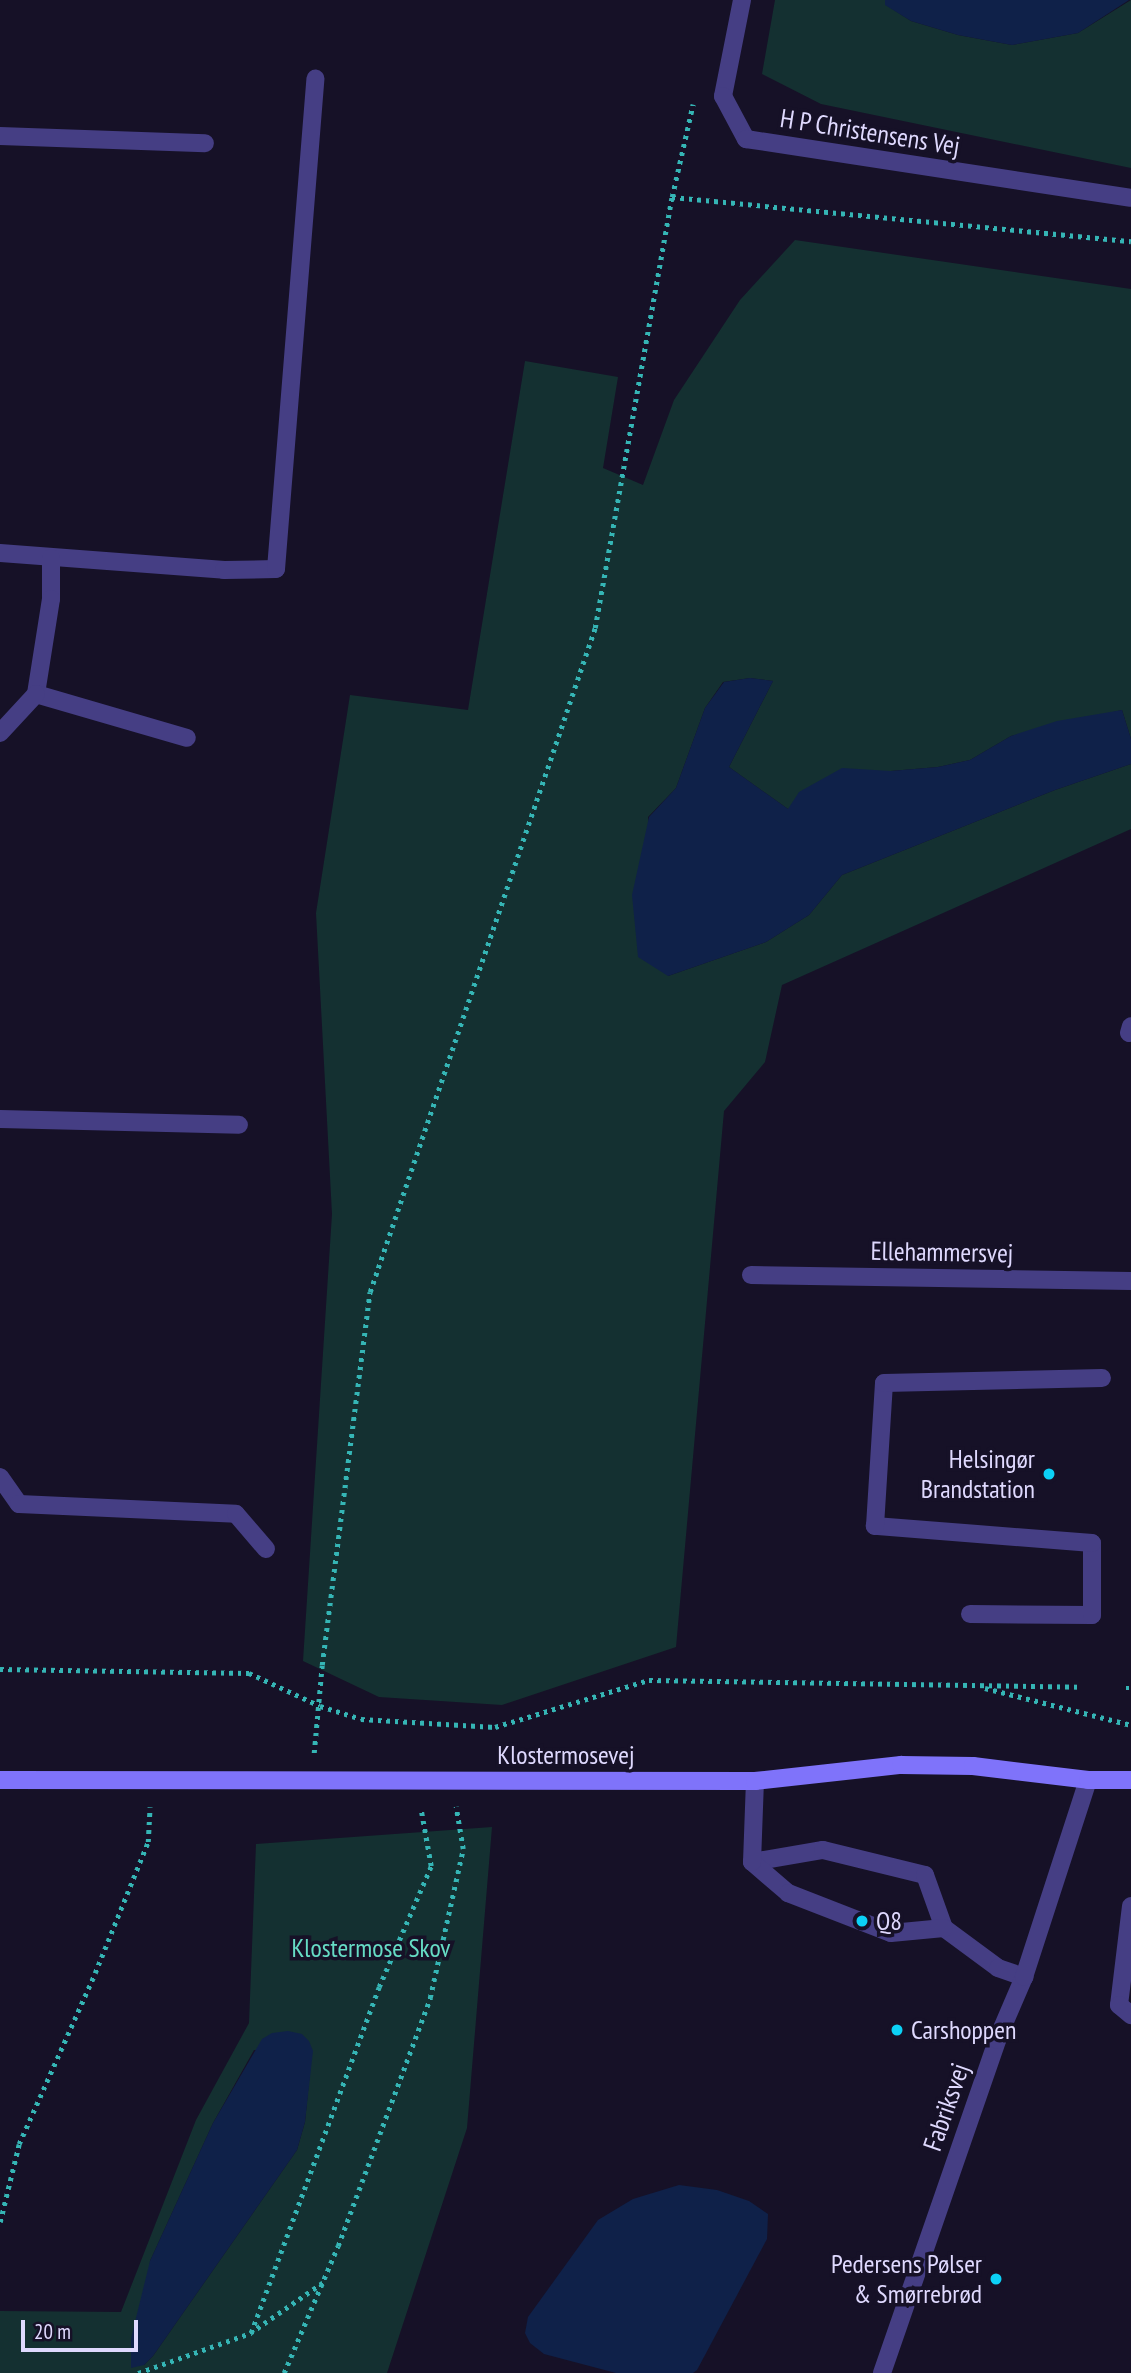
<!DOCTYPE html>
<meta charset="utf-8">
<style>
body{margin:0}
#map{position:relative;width:1131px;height:2373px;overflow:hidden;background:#161127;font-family:"PT Sans Narrow",sans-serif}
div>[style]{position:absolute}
.green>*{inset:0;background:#143031}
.water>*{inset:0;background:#0f2149}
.path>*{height:4.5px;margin-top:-2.25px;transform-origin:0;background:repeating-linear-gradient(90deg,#35b5b5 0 3.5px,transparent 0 8.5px)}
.service>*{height:18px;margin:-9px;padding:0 9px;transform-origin:9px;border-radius:9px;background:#453e84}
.minor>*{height:18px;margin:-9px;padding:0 9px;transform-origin:9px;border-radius:9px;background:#453e84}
.secondary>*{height:18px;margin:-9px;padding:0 9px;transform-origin:9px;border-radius:9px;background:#7f73fa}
.dots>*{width:19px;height:19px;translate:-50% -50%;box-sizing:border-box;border:4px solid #161127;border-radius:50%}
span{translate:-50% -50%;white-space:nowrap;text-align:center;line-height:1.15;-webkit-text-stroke:7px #161127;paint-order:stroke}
.street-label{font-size:26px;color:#dfd9fe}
.poi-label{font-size:26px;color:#dfd9fe}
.right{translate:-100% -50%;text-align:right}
.left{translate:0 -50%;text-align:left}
.park-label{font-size:26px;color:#66dcc5}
.scale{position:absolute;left:21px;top:2320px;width:117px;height:32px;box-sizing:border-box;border:4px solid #dfd9fe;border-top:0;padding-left:9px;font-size:21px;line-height:24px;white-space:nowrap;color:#dfd9fe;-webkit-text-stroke:5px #161127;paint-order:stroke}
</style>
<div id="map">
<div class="green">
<i style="clip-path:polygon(775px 0,885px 0,886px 5px,911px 21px,958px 35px,1012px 45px,1078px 33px,1131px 0,1131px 168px,821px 104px,762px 74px)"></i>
<i style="clip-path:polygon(795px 240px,1131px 289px,1131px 739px,1122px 710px,1011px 736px,970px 760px,938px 767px,891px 771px,788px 809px,729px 767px,773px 681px,750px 678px,723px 682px,705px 708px,676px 788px,648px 817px,668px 976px,766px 942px,809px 915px,842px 875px,1055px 790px,1131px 764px,1131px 829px,782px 985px,765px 1062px,724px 1111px,676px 1647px,502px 1705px,379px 1697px,303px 1661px,332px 1214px,316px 913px,350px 695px,468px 710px,525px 361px,618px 377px,603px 468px,643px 485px,674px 400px,740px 300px)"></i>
<i style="clip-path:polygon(evenodd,492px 1827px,467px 2128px,387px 2373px,0 2373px,0 2311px,121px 2312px,196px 2120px,249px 2023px,256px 1844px,492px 1827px,254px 2050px,312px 2051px,305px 2122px,297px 2150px,153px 2356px,144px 2365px,150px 2261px,213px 2123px,254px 2050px)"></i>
</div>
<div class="water">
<i style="clip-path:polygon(885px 0,1129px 0,1078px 33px,1012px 45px,958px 35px,911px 21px,885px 5px)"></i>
<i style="clip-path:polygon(750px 678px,773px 681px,729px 767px,788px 809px,799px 792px,842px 768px,891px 771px,938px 767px,970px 760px,1011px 736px,1057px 721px,1122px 710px,1131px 739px,1131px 764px,1055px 790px,842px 875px,809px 915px,766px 942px,668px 976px,638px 957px,632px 895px,649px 817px,676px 788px,705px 708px,724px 682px)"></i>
<i style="clip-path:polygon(288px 2031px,302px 2034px,309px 2041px,313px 2051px,305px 2122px,297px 2150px,153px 2356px,144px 2365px,131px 2368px,131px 2338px,150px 2261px,213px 2123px,262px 2039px,272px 2033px)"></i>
<i style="clip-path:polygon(679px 2185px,717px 2190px,749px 2201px,768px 2214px,767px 2239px,697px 2370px,693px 2373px,616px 2373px,544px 2354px,530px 2343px,525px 2333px,528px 2317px,598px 2220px,633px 2199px)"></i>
</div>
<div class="path">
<i style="left:672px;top:197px;width:461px;rotate:5.5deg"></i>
<i style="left:0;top:1669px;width:249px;rotate:0.9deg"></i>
<i style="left:249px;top:1673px;width:78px;rotate:24.9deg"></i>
<i style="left:320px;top:1706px;width:43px;rotate:17.6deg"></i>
<i style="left:361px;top:1719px;width:134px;rotate:3.4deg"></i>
<i style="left:495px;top:1727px;width:161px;rotate:-17deg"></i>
<i style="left:649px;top:1680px;width:432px;rotate:0.9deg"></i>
<i style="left:985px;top:1688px;width:151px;rotate:14.2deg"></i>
<i style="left:1126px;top:1688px;width:5px"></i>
<i style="left:314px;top:1753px;width:88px;rotate:-84.8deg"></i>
<i style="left:322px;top:1665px;width:376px;rotate:-82.7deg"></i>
<i style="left:370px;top:1292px;width:701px;rotate:-71.28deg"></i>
<i style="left:595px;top:628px;width:438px;rotate:-79.9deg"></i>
<i style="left:672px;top:197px;width:95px;rotate:-77.3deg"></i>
<i style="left:0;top:2222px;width:80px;rotate:-76.3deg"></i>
<i style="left:19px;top:2144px;width:187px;rotate:-66deg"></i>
<i style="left:95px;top:1973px;width:141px;rotate:-68deg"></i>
<i style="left:148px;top:1842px;width:35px;rotate:-87deg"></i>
<i style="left:323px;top:2283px;width:88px;rotate:145.2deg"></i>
<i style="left:251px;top:2333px;width:369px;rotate:-69.7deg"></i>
<i style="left:379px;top:1987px;width:132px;rotate:-66.7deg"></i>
<i style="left:431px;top:1866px;width:57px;rotate:-100.1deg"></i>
<i style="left:138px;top:2373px;width:120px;rotate:-19.5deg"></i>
<i style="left:284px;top:2373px;width:138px;rotate:-67deg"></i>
<i style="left:338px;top:2246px;width:265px;rotate:-69.6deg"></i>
<i style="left:430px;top:1998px;width:153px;rotate:-77.5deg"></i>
<i style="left:463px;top:1849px;width:43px;rotate:-99.5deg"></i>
</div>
<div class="service">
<i style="left:0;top:136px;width:205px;rotate:2deg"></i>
<i style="left:0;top:553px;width:225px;rotate:4.3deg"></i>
<i style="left:224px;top:570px;width:52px;rotate:-1.1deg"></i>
<i style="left:276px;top:569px;width:492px;rotate:-85.4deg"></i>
<i style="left:51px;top:558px;width:41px;rotate:90deg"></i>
<i style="left:51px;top:599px;width:96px;rotate:99deg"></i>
<i style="left:36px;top:694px;width:157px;rotate:16.2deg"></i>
<i style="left:0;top:733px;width:53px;rotate:-47.3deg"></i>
<i style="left:1129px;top:1033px;width:7px;rotate:-74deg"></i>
<i style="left:0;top:1119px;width:239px;rotate:1.4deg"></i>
<i style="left:0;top:1477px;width:33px;rotate:55deg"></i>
<i style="left:19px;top:1504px;width:217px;rotate:2.6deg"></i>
<i style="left:236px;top:1514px;width:46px;rotate:49.4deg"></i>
<i style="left:970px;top:1614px;width:122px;rotate:0.5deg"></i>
<i style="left:1092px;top:1615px;width:72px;rotate:-90deg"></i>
<i style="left:1092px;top:1543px;width:218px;rotate:-175.5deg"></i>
<i style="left:875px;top:1526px;width:143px;rotate:-86.4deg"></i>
<i style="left:884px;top:1383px;width:218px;rotate:-1.3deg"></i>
<i style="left:752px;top:1862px;width:72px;rotate:-9.6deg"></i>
<i style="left:823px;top:1850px;width:105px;rotate:13.8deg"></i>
<i style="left:925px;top:1875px;width:56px;rotate:70.3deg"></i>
<i style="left:944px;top:1928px;width:67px;rotate:36.5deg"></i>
<i style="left:998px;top:1968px;width:28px;rotate:19deg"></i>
<i style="left:752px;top:1862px;width:48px;rotate:40.7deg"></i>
<i style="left:788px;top:1893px;width:110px;rotate:21.2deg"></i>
<i style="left:891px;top:1933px;width:53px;rotate:-5.4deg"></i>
<i style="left:752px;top:1862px;width:81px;rotate:-87.9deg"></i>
<i style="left:1131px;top:1906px;width:100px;rotate:96.9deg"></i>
<i style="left:1119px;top:2005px;width:16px;rotate:40deg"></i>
</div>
<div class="minor">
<i style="left:742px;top:0;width:98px;rotate:101.2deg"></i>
<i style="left:723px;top:96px;width:49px;rotate:61.9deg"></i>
<i style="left:746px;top:139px;width:389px;rotate:8.7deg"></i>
<i style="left:751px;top:1275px;width:380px;rotate:0.9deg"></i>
<i style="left:882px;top:2373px;width:352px;rotate:-70.9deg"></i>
<i style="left:997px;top:2040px;width:69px;rotate:-66.8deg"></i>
<i style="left:1024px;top:1977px;width:207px;rotate:-72deg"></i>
</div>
<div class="secondary">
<i style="left:0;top:1780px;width:755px;rotate:0.08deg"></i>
<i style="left:755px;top:1781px;width:147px;rotate:-6.3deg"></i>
<i style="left:901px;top:1765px;width:72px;rotate:0.8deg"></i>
<i style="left:973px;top:1766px;width:116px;rotate:6.9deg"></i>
<i style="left:1088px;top:1780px;width:43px"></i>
</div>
<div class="dots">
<i style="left:1049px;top:1474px;background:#0cd1f6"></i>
<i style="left:862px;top:1921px;background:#0cd1f6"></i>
<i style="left:897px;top:2030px;background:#0cd1f6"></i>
<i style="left:996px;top:2279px;background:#0cd1f6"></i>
</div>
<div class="street-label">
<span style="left:870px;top:132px;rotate:9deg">H P Christensens Vej</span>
<span style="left:942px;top:1252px;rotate:1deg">Ellehammersvej</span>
<span style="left:566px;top:1755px">Klostermosevej</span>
<span style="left:946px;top:2107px;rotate:-71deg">Fabriksvej</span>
</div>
<div class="poi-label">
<span class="right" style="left:1035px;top:1474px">Helsingør<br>Brandstation</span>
<span class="left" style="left:876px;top:1921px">Q8</span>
<span class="left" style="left:911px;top:2030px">Carshoppen</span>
<span class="right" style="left:982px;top:2279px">Pedersens Pølser<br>&amp; Smørrebrød</span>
</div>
<div class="park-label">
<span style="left:371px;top:1948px">Klostermose Skov</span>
</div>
<div class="scale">20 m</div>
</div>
